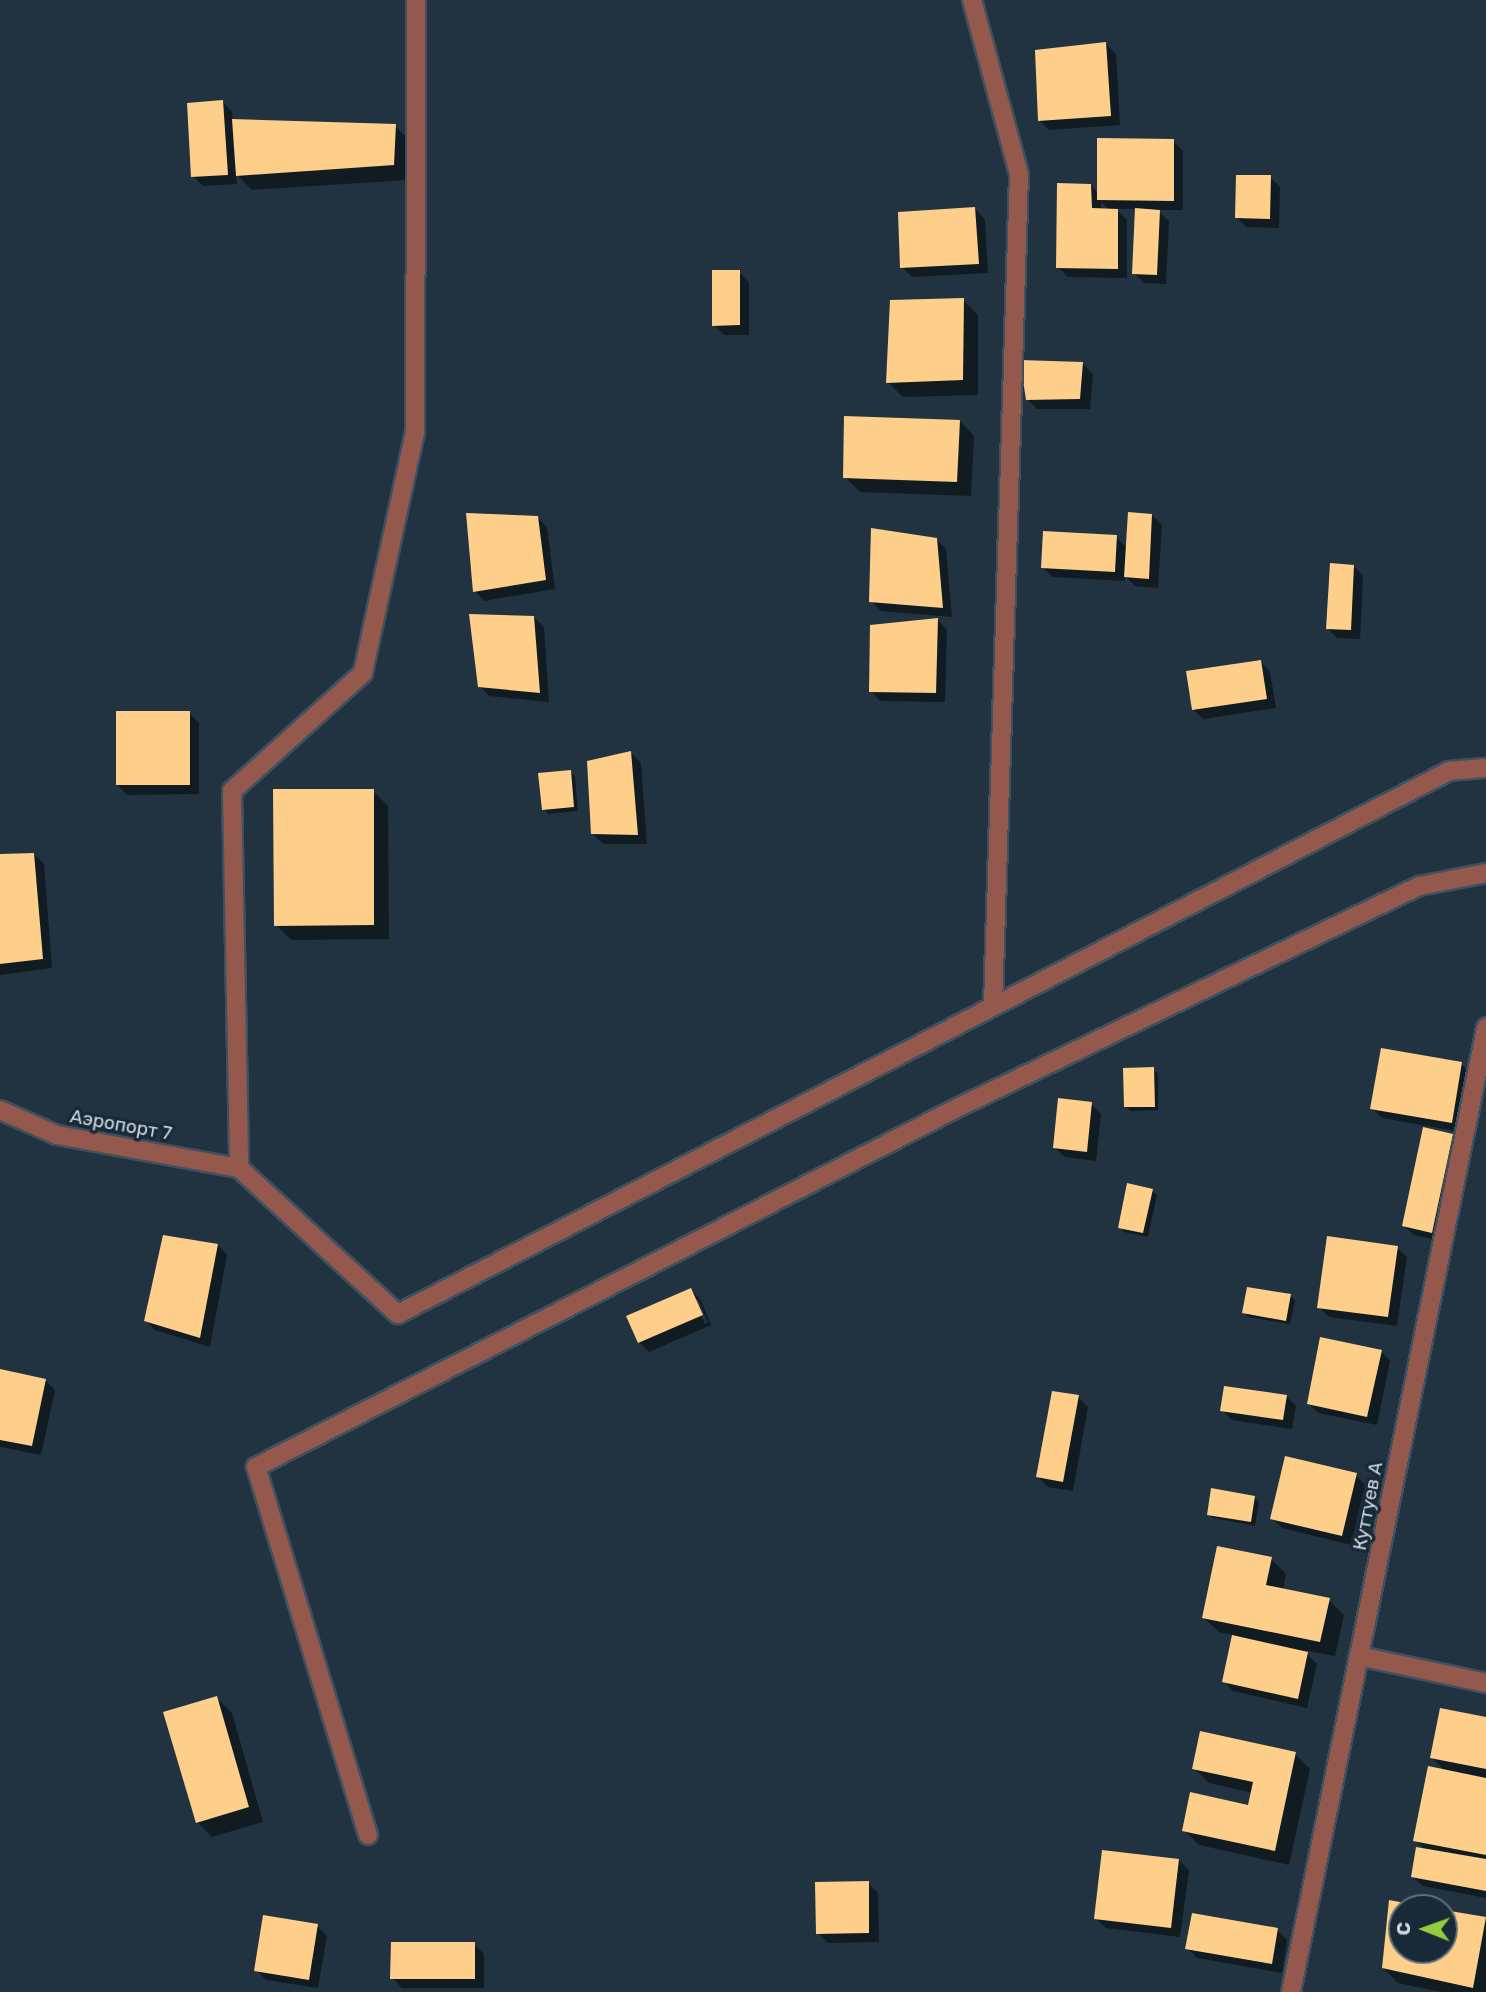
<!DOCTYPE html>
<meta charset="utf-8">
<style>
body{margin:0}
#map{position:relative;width:1486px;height:1992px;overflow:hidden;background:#213341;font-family:Rubik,sans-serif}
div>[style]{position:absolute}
.shadow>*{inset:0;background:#0007}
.building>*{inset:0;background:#fdcf8a}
.roads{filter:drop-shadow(2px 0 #40515e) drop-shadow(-2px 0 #40515e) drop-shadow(0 2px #40515e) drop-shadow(0 -2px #40515e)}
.minor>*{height:18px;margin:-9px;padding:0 9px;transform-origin:9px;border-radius:9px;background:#95584d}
span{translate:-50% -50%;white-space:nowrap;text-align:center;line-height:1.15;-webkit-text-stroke:7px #182937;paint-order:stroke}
.street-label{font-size:19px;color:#ced9e2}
.north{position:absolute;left:1388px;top:1894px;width:70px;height:70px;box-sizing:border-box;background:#182937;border:2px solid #616f7b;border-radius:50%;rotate:271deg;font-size:19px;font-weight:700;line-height:28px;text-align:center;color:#ced9e2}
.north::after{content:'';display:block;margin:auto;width:24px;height:32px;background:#94cc3b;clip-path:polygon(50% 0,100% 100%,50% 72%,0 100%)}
</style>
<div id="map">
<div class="shadow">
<i style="clip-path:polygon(1106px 44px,1116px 54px,1120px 125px,1049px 130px,1039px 120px)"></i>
<i style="clip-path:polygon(223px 102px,232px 112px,233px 121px,395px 126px,410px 141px,408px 180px,252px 190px,236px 174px,237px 184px,203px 186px,193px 176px)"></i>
<i style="clip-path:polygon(evenodd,1173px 141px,1183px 151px,1183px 210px,1157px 210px,1169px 221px,1166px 284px,1144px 283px,1134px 273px,1137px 209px,1116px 209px,1127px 220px,1127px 278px,1068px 277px,1058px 267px,1091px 185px,1098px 193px,1173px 141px,1101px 201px,1109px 210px,1101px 210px,1101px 201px)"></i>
<i style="clip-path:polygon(1270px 177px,1280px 187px,1279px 228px,1246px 227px,1236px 217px)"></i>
<i style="clip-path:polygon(975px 209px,985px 219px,988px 273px,912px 277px,902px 267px)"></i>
<i style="clip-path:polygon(739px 272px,749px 282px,749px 335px,724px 335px,714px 325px)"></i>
<i style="clip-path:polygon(963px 300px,978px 315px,978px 395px,903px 397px,888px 382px)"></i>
<i style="clip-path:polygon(1083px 364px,1093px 374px,1090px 409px,1037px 409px,1027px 399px)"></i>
<i style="clip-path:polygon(960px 421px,974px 436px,971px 496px,860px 492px,845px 477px)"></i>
<i style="clip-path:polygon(1152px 515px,1162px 525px,1158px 588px,1135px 586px,1125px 576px,1125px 581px,1052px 577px,1043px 567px,1116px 537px,1127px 548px)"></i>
<i style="clip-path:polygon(537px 517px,547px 527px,555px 589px,484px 601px,475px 591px)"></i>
<i style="clip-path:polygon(936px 539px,946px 549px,952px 617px,881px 611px,871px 601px)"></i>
<i style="clip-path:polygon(1354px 566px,1363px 576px,1360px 639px,1337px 638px,1327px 628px)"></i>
<i style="clip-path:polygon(534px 617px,544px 627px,549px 702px,489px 696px,480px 686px)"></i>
<i style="clip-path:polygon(938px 620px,947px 630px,945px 702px,880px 701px,871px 691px)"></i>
<i style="clip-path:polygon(1261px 662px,1270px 672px,1276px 708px,1203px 719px,1193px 709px)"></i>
<i style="clip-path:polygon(189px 713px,199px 723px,199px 794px,127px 795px,117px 785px)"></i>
<i style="clip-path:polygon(631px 753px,641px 763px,647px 844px,603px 844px,593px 834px)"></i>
<i style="clip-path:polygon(570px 772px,575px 776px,578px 811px,548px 814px,544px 809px)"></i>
<i style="clip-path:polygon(373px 791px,388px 806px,389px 939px,291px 940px,276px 925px)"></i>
<i style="clip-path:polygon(34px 854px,44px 864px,52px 968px,0 975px,0 856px)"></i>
<i style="clip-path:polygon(1461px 1064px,1471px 1074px,1461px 1132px,1382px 1118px,1372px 1108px)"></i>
<i style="clip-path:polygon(1153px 1069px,1158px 1074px,1158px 1110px,1130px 1111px,1126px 1106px)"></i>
<i style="clip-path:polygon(1091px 1104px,1101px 1114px,1096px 1161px,1065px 1157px,1055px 1148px)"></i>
<i style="clip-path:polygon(1452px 1135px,1462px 1145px,1442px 1241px,1414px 1235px,1404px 1226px)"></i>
<i style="clip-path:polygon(1152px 1191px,1157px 1195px,1148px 1237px,1124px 1232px,1120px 1227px)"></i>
<i style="clip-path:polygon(218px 1245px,227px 1255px,210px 1347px,155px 1330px,146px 1321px)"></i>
<i style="clip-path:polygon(1397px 1248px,1407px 1257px,1397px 1326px,1329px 1317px,1319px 1307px)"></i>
<i style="clip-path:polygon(evenodd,691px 1290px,701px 1300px,711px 1325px,649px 1352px,639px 1342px,691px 1290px,694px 1299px,698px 1299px,708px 1323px,705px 1324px,694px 1299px)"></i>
<i style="clip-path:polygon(1290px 1296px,1295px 1300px,1290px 1324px,1248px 1317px,1244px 1312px)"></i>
<i style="clip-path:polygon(1381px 1351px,1390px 1361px,1377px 1425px,1318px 1413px,1308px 1403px)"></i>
<i style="clip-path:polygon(0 1371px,45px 1380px,55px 1390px,41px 1455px,0 1447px)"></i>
<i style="clip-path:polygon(1286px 1396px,1296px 1406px,1292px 1429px,1232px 1420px,1222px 1410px)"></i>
<i style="clip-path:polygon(1078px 1397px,1088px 1407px,1073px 1491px,1048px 1487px,1038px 1477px)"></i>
<i style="clip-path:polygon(1356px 1475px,1365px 1485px,1351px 1545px,1282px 1528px,1272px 1518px)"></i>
<i style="clip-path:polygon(1254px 1497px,1259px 1502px,1255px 1526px,1213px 1518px,1208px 1514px)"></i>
<i style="clip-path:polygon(1271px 1559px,1286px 1574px,1283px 1591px,1329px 1600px,1344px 1615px,1335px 1656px,1303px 1650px,1317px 1664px,1307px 1708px,1233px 1691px,1224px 1681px,1234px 1635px,1219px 1632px,1204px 1618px)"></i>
<i style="clip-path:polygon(217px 1698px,232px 1713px,263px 1822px,212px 1837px,197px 1822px)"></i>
<i style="clip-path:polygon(1486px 1719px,1486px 1898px,1423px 1886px,1413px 1877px,1425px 1850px,1415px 1840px,1446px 1772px,1432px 1758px)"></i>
<i style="clip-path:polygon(1295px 1754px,1310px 1769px,1289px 1865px,1199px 1845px,1184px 1830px,1250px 1807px,1253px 1793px,1209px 1783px,1194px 1768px)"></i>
<i style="clip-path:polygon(1179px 1860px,1189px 1870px,1180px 1937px,1106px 1928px,1096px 1919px)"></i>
<i style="clip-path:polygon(868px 1883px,878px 1893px,879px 1942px,828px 1943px,818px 1933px)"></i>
<i style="clip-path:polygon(1391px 1902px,1425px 1908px,1402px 1908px,1402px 1950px,1444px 1950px,1444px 1911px,1486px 1919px,1486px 1992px,1441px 1992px,1398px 1983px,1383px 1968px)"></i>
<i style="clip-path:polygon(317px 1926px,327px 1936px,318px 1988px,266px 1980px,256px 1970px)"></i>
<i style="clip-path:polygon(1277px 1930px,1287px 1940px,1282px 1973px,1197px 1958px,1187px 1948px)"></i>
<i style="clip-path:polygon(474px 1944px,484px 1954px,484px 1988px,402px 1988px,392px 1978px)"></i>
</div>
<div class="building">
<i style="clip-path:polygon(1106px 42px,1111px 116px,1038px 121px,1035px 50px)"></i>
<i style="clip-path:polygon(223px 100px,228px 175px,191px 177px,187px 103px)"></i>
<i style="clip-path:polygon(232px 119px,396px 124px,394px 165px,236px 176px)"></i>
<i style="clip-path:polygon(1097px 138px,1174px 139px,1174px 201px,1097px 200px)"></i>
<i style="clip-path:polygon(1236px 175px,1271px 175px,1270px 219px,1235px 218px)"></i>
<i style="clip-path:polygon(1057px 183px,1091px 184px,1092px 208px,1118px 209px,1118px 269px,1056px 268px)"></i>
<i style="clip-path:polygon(975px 207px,979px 264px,900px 268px,898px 212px)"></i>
<i style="clip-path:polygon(1135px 208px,1160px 210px,1157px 275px,1132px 274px)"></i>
<i style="clip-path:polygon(712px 270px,740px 270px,740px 325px,712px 326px)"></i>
<i style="clip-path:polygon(964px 298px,963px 380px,886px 383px,890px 300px)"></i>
<i style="clip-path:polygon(1020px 360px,1083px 362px,1080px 399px,1026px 400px)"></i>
<i style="clip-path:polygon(844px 416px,960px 420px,957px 482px,843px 478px)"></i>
<i style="clip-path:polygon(1128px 512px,1152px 514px,1149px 579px,1124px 577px)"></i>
<i style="clip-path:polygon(466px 513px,538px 516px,546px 580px,473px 592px)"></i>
<i style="clip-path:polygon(871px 528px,937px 538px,943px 608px,869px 602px)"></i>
<i style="clip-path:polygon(1043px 531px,1117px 535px,1115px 572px,1041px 568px)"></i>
<i style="clip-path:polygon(1330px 563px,1354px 565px,1351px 630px,1326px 629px)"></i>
<i style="clip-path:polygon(469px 614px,534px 616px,540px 693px,478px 687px)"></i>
<i style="clip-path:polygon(938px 618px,936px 693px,869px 692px,870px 625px)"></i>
<i style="clip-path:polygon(1261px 660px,1267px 699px,1192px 710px,1186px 671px)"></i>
<i style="clip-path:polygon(116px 711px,190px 711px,190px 785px,116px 785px)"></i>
<i style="clip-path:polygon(631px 751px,638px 835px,591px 834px,587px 761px)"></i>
<i style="clip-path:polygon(571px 770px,574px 807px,542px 810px,538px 773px)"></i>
<i style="clip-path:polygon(273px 789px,374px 789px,374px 925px,274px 926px)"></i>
<i style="clip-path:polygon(34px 853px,43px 959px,0 964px,0 854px)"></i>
<i style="clip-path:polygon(1381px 1048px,1462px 1062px,1452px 1123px,1370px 1109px)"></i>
<i style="clip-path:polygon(1154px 1067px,1155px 1107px,1124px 1107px,1123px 1068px)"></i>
<i style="clip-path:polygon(1058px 1098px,1092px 1102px,1087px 1152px,1053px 1148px)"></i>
<i style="clip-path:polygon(1423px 1127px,1453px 1134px,1432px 1233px,1402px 1226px)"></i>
<i style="clip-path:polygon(1127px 1183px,1153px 1189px,1143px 1233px,1118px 1228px)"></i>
<i style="clip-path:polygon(163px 1235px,218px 1244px,200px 1338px,144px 1321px)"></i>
<i style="clip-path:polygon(1327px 1236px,1398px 1246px,1388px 1317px,1317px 1308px)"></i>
<i style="clip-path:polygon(1247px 1287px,1291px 1294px,1286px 1321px,1242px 1313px)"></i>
<i style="clip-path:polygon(691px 1288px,703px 1315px,638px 1343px,626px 1316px)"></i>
<i style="clip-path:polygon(1320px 1337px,1382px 1350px,1367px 1417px,1307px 1404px)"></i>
<i style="clip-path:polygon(0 1369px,46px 1379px,32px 1446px,0 1440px)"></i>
<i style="clip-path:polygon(1224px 1386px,1287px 1395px,1283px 1420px,1220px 1411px)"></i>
<i style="clip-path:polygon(1052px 1391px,1079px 1395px,1063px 1482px,1036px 1477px)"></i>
<i style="clip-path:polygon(1285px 1456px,1357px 1473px,1342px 1536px,1270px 1519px)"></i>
<i style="clip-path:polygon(1211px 1488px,1255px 1496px,1251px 1522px,1207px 1515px)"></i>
<i style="clip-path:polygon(1217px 1546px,1272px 1557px,1266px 1585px,1330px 1598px,1320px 1642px,1202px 1618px)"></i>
<i style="clip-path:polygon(1232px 1635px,1308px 1652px,1298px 1699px,1222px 1682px)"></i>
<i style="clip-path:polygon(217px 1696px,249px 1807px,196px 1823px,163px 1712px)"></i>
<i style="clip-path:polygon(1440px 1708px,1486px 1717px,1486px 1769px,1430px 1758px)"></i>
<i style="clip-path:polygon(1200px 1731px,1296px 1752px,1275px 1851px,1182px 1831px,1190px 1792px,1248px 1805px,1253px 1782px,1192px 1769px)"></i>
<i style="clip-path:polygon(1428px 1766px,1486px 1778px,1486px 1855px,1413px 1841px)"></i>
<i style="clip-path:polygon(1416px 1847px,1486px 1859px,1486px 1891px,1411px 1877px)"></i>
<i style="clip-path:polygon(1102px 1850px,1179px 1859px,1171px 1928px,1094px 1919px)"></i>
<i style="clip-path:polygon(869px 1881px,869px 1933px,816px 1934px,815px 1882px)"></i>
<i style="clip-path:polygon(1389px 1900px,1427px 1907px,1402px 1908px,1402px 1950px,1444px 1950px,1444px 1910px,1486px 1917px,1473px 1988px,1382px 1968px)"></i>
<i style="clip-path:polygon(1192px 1913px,1278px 1928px,1272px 1964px,1185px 1949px)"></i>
<i style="clip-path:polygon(263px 1915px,318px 1924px,309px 1980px,254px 1971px)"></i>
<i style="clip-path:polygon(391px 1942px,475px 1942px,475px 1979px,390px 1979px)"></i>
</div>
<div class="roads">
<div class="minor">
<i style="left:416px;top:0;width:432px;rotate:90.1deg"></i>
<i style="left:415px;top:432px;width:247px;rotate:102.2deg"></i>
<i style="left:363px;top:673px;width:176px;rotate:138deg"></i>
<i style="left:232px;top:791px;width:377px;rotate:88.9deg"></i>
<i style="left:239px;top:1168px;width:216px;rotate:42.6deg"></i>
<i style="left:398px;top:1314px;width:1183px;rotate:-27.32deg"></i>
<i style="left:1449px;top:771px;width:37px;rotate:-5deg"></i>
<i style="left:972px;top:0;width:180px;rotate:74.9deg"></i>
<i style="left:1019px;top:174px;width:832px;rotate:91.79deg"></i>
<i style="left:0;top:1110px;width:62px;rotate:23.7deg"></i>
<i style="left:57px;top:1135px;width:185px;rotate:10.3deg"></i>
<i style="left:1359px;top:1656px;width:130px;rotate:12deg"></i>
<i style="left:368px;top:1835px;width:385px;rotate:-106.9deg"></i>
<i style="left:256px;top:1467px;width:792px;rotate:-27.12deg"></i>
<i style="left:961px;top:1106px;width:508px;rotate:-25.66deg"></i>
<i style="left:1419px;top:886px;width:68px;rotate:-11deg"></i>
<i style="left:1291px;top:1992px;width:984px;rotate:-78.56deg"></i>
</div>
</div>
<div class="street-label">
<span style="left:121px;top:1125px;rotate:10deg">Аэропорт 7</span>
<span style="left:1368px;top:1506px;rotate:-79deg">Куттуев А</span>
</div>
<div class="north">С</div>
</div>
